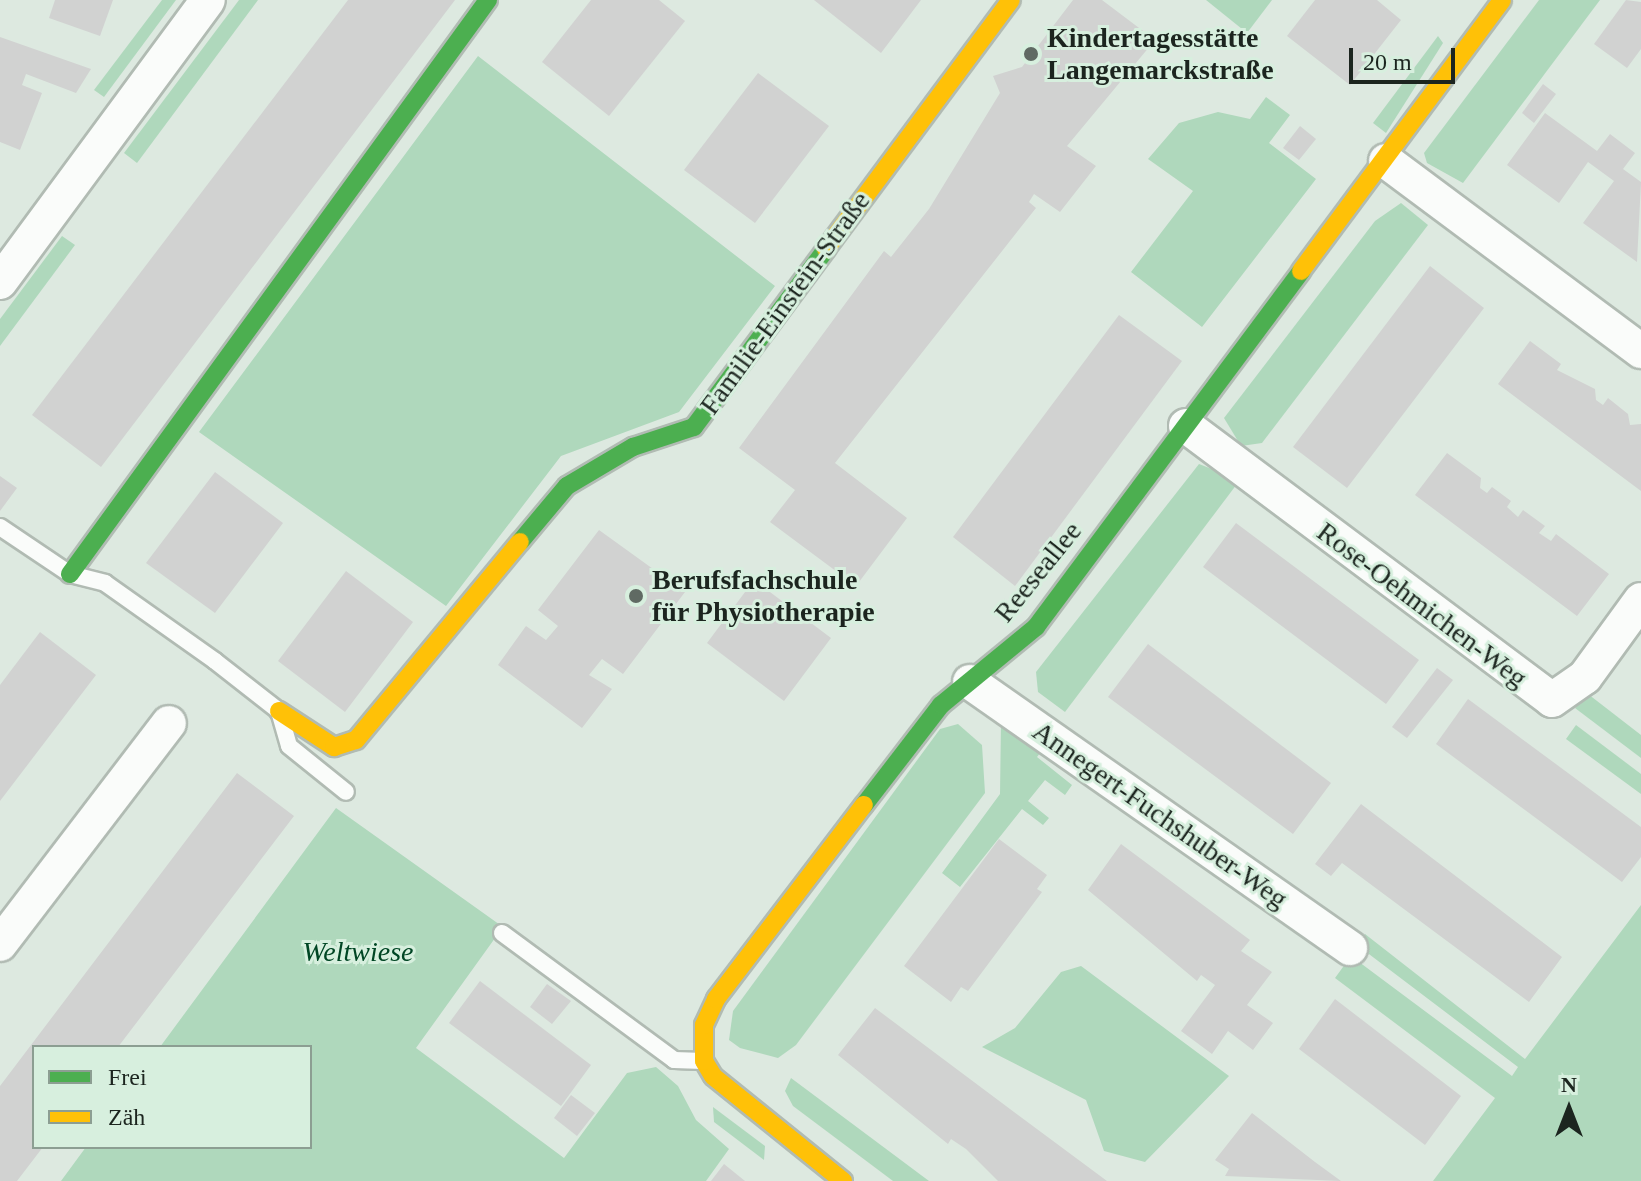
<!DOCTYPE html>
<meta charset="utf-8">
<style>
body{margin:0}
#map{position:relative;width:1641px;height:1181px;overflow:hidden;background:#dde9e0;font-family:Georgia,serif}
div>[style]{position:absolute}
.green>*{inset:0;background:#afd8bc}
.building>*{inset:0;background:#d1d2d1}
.roads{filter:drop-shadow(2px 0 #b1bbb3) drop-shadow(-2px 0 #b1bbb3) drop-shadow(0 2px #b1bbb3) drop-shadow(0 -2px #b1bbb3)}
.lane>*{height:16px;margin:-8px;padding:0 8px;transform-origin:8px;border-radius:8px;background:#fafcfa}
.street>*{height:34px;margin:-17px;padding:0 17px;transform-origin:17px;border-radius:17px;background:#fafcfa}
.fast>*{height:18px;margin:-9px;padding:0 9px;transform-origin:9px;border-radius:9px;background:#4caf50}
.slow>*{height:18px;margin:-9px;padding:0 9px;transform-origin:9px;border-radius:9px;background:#ffc107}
.dots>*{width:22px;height:22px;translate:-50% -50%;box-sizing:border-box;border:4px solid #d7efde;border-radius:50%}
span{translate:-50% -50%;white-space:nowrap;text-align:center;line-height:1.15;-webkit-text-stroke:6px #d7efde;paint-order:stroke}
.poi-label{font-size:28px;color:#1c251f;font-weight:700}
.left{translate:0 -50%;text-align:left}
.street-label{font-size:28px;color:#1c251f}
.park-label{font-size:28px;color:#004624;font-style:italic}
.legend{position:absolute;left:32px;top:1045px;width:280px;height:104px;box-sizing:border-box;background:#d7efde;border:2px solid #8c9e92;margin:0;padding:10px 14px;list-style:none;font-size:24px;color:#1c251f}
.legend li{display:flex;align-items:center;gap:16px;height:40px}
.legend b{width:40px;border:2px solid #8c9e92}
.north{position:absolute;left:1529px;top:1069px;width:80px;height:80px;-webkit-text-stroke:6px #d7efde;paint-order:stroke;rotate:0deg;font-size:22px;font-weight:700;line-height:32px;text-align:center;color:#1c251f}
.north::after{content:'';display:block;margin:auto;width:28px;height:36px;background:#1c251f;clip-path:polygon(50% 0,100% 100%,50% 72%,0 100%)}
.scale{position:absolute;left:1349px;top:48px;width:106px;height:36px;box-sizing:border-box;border:4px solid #1c251f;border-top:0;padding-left:10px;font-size:24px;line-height:28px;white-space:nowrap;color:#1c251f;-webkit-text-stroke:6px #d7efde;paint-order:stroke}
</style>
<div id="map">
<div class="green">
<i style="clip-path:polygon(162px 0,176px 0,104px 97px,94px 90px)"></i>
<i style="clip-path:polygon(239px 0,258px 0,137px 163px,124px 153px)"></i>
<i style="clip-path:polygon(1206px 0,1272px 0,1247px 33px)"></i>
<i style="clip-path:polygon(1539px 0,1600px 0,1463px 183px,1427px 163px,1424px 153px)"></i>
<i style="clip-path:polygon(1438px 36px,1443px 43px,1386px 133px,1373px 123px)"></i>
<i style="clip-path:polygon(478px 56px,775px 286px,679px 412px,561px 456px,446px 606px,199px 432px)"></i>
<i style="clip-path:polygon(1266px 97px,1290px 115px,1269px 143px,1316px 179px,1202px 327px,1131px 272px,1193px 191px,1148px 159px,1179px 123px,1218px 112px,1250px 119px)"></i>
<i style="clip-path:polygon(1401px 203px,1428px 225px,1262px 443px,1241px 446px,1224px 418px,1375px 221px)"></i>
<i style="clip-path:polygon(62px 236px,75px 245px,0 346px,0 319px)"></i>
<i style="clip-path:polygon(1199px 464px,1240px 480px,1065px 712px,1038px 692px,1036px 672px)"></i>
<i style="clip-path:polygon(1588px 694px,1641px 735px,1641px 758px,1575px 708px)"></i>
<i style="clip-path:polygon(1001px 721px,1047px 744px,1037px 757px,1072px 785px,1065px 795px,1045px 780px,1028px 801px,1049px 818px,1043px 825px,1022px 809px,960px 887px,942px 873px,1000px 794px)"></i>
<i style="clip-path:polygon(958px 724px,982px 745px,985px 793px,796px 1045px,778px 1058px,740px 1048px,729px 1040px,733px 1011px,940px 729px)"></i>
<i style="clip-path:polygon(1576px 725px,1641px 774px,1641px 794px,1566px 739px)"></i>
<i style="clip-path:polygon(336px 808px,503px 927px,416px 1048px,564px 1158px,627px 1073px,656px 1067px,678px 1086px,696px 1120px,729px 1149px,706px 1181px,61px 1181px,86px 1147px,310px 1147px,310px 1047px,160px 1047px)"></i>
<i style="clip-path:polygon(1641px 905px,1641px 1181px,1433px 1181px,1495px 1098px,1335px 978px,1351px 956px,1512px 1076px,1518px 1067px,1357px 945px,1365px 934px,1525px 1059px)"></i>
<i style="clip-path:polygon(1081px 966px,1229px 1076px,1145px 1162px,1104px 1151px,1086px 1100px,982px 1047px,1015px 1028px,1061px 972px)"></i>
<i style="clip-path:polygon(791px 1078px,929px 1181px,893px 1181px,793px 1106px,785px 1091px)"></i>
<i style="clip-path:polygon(713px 1107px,765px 1146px,764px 1160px,714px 1122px)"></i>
</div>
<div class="building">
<i style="clip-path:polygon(55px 0,113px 0,100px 36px,49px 18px)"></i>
<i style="clip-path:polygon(348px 0,455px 0,101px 467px,32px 415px)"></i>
<i style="clip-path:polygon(591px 0,659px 0,685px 21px,609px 116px,542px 62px)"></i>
<i style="clip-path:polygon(814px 0,921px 0,881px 53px)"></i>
<i style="clip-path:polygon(1073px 0,1102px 0,1155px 40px,1067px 146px,1096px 166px,1060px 212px,1034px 194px,1029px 202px,1036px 208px,835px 463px,907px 518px,856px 586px,770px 522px,795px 490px,739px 448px,884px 251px,891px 257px,929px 209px,1000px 93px,993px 76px,1022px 67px)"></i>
<i style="clip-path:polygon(1315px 0,1377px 0,1401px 20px,1350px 85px,1287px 36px)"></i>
<i style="clip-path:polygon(1626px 0,1641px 2px,1641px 49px,1627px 68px,1594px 44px)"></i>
<i style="clip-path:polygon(0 37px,91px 69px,76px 93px,26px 74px,22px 85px,42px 93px,20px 150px,0 142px)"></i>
<i style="clip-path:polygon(758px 73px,829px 126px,755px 223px,684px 170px)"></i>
<i style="clip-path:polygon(1543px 84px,1556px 94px,1534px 123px,1522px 113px)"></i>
<i style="clip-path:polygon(1545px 113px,1597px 151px,1610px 134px,1635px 153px,1623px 169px,1641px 182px,1637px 262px,1583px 223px,1614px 181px,1588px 162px,1559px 203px,1507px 165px)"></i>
<i style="clip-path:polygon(1300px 126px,1316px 139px,1299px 160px,1283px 148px)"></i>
<i style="clip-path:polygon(1430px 266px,1484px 308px,1347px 488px,1293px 447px)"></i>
<i style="clip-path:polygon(1119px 315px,1182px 361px,1015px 586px,953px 537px)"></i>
<i style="clip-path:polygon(1530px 341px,1561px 364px,1557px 370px,1595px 389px,1596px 400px,1603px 405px,1608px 398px,1628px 414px,1630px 425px,1641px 424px,1641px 491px,1498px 384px)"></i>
<i style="clip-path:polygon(1447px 453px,1481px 478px,1480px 488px,1487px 493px,1492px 487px,1511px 501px,1507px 507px,1518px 517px,1523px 510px,1545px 526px,1539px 533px,1551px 541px,1556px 534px,1609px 574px,1577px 616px,1415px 495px)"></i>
<i style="clip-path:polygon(215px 472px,283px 523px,215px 613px,146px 563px)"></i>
<i style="clip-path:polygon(0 476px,17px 488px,0 511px)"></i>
<i style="clip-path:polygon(1236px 523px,1419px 660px,1386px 704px,1203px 567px)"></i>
<i style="clip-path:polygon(599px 530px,685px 592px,623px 674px,602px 659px,589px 675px,612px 689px,582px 728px,498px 665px,526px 626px,546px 640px,558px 626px,538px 610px)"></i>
<i style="clip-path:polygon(346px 571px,413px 622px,345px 712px,278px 661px)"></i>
<i style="clip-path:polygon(754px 580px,831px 638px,784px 701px,707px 643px)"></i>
<i style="clip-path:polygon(40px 632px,96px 675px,0 801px,0 685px)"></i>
<i style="clip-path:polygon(1148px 644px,1331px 783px,1293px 834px,1108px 697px)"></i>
<i style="clip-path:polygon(1437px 668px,1453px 680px,1407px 738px,1392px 727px)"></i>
<i style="clip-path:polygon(1468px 699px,1641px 827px,1641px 857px,1622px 882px,1436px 744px)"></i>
<i style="clip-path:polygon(237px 773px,294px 816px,118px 1047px,34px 1047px,34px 1147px,43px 1147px,17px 1181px,0 1181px,0 1086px)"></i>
<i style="clip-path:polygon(1361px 804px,1562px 957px,1529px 1002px,1342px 863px,1331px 876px,1315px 864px)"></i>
<i style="clip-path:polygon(999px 839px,1047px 875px,1037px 889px,1042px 892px,968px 991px,961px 987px,951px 1002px,904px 966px)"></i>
<i style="clip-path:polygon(1121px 844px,1250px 940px,1241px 951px,1272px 972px,1247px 1005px,1273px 1023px,1253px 1050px,1228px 1031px,1212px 1054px,1181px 1031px,1215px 985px,1201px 975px,1197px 981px,1088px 890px)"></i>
<i style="clip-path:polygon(480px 981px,591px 1065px,561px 1106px,449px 1023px)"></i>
<i style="clip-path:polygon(547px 984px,571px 1001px,552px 1024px,530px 1007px)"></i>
<i style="clip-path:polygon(1335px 999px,1461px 1096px,1425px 1145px,1299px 1049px)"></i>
<i style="clip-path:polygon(875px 1008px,1002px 1103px,1107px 1181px,998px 1181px,966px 1149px,951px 1139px,948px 1144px,838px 1055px)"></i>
<i style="clip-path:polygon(571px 1095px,595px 1113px,577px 1136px,554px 1118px)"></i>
<i style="clip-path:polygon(1252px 1113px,1315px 1162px,1341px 1181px,1225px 1176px,1229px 1169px,1215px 1160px)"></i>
<i style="clip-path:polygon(724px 1164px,745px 1181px,711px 1181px)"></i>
</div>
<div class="roads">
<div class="lane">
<i style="left:0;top:527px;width:84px;rotate:33.9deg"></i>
<i style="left:70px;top:574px;width:36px;rotate:14deg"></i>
<i style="left:105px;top:583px;width:135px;rotate:35.3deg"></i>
<i style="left:215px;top:661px;width:81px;rotate:38deg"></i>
<i style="left:279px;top:711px;width:36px;rotate:74deg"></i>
<i style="left:289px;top:746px;width:73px;rotate:38.9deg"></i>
<i style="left:502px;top:933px;width:214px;rotate:36.4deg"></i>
<i style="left:674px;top:1060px;width:29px;rotate:2deg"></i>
</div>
<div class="street">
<i style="left:1386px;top:161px;width:318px;rotate:36.7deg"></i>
<i style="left:0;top:282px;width:350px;rotate:-53.6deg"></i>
<i style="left:1186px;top:426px;width:457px;rotate:36.8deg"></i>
<i style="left:1552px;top:700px;width:40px;rotate:-34.9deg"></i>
<i style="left:1585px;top:677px;width:95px;rotate:-54deg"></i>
<i style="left:970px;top:682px;width:464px;rotate:35deg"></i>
<i style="left:0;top:944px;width:278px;rotate:-52.6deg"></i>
</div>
<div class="fast">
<i style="left:520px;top:542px;width:73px;rotate:-50deg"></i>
<i style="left:567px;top:486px;width:77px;rotate:-30.6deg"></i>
<i style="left:633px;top:447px;width:64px;rotate:-18.2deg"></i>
<i style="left:694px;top:427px;width:222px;rotate:-53.4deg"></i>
<i style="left:70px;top:574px;width:710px;rotate:-53.94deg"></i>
<i style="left:864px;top:805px;width:126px;rotate:-52.4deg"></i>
<i style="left:941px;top:705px;width:123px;rotate:-39.4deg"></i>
<i style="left:1036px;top:627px;width:444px;rotate:-53.3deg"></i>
</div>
<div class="slow">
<i style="left:826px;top:249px;width:310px;rotate:-53.4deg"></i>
<i style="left:1301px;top:271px;width:337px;rotate:-53.4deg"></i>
<i style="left:279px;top:711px;width:66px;rotate:33.2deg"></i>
<i style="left:334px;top:747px;width:23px;rotate:-18deg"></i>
<i style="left:356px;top:740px;width:257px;rotate:-50.4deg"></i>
<i style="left:843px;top:1181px;width:167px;rotate:-141.1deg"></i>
<i style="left:713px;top:1076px;width:17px;rotate:-121deg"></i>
<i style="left:704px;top:1061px;width:36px;rotate:-90deg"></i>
<i style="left:704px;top:1025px;width:29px;rotate:-65deg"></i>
<i style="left:716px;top:999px;width:244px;rotate:-52.7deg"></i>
</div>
</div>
<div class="dots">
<i style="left:1031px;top:54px;background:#606a63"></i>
<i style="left:636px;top:596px;background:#606a63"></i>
</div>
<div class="poi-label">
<span class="left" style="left:1047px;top:54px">Kindertagesstätte<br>Langemarckstraße</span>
<span class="left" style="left:652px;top:596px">Berufsfachschule<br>für Physiotherapie</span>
</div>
<div class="street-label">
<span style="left:785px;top:303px;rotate:-54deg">Familie-Einstein-Straße</span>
<span style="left:1038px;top:572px;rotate:-51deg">Reeseallee</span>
<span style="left:1422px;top:605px;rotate:37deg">Rose-Oehmichen-Weg</span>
<span style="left:1160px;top:815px;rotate:35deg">Annegert-Fuchshuber-Weg</span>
</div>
<div class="park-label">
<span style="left:358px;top:952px">Weltwiese</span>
</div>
<ul class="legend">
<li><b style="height:10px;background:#4caf50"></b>Frei</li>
<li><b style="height:10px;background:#ffc107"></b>Zäh</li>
</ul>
<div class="north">N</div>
<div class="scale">20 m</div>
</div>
